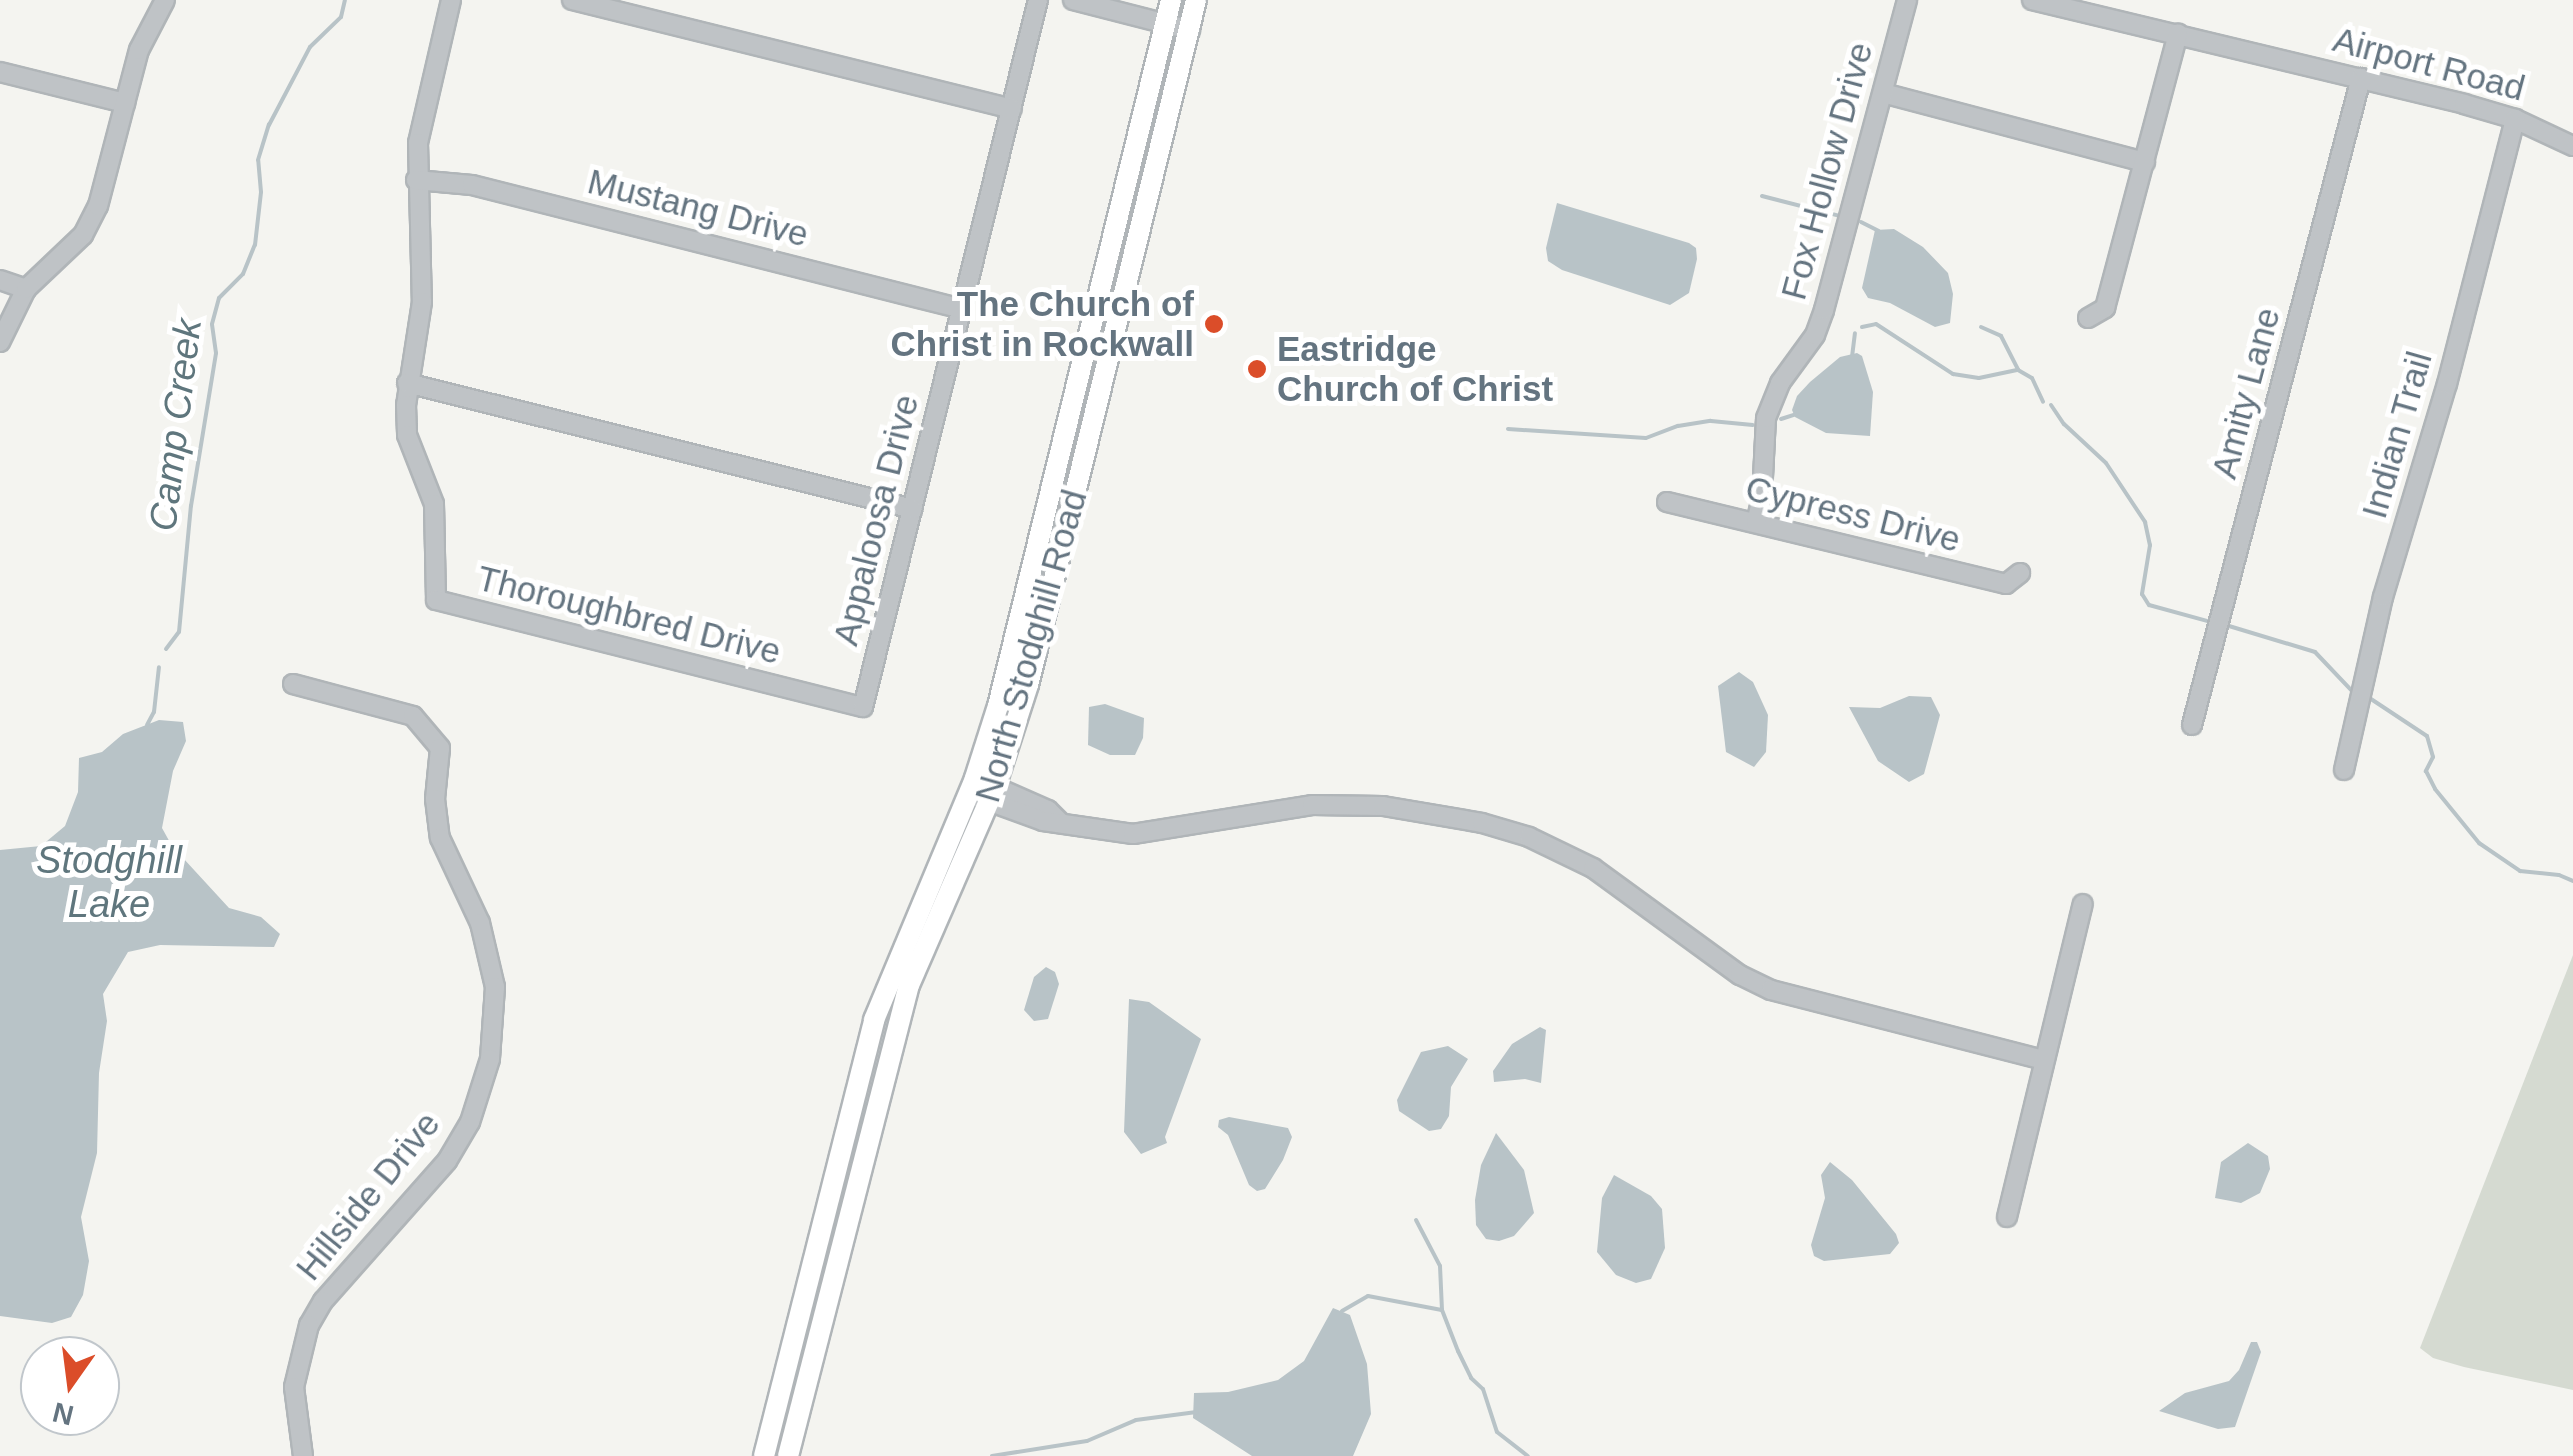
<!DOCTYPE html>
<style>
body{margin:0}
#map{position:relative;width:2573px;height:1456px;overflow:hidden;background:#f4f4f0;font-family:Helvetica,sans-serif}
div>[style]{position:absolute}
.green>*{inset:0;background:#d5dad1}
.water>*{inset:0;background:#b8c3c7}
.stream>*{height:4px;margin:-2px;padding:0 2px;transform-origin:2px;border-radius:2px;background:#b8c3c7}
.roads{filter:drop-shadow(2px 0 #b0b5b8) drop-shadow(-2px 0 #b0b5b8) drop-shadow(0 2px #b0b5b8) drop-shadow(0 -2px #b0b5b8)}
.minor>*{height:18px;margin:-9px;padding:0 9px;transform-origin:9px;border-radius:9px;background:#bfc3c6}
.major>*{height:20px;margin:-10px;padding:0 10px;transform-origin:10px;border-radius:10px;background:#fff}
.dots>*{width:28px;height:28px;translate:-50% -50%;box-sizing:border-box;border:5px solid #fff;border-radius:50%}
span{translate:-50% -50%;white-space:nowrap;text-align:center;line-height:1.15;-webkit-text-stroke:10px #fff;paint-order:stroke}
.street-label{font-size:35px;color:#647480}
.poi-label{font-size:35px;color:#647480;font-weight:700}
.right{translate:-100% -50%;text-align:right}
.left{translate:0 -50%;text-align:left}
.water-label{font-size:38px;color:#5f767d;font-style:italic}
.north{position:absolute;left:20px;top:1336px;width:100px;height:100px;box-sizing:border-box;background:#fff;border:2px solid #c1c7cc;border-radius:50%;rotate:194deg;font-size:28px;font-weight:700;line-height:40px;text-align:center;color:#647480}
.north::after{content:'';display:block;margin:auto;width:35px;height:45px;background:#db4d29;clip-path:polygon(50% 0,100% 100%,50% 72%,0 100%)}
</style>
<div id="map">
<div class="green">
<i style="clip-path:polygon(2573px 955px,2573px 1390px,2464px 1367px,2433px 1358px,2420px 1348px)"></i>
</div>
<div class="water">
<i style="clip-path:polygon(1557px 203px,1689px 243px,1696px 248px,1697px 259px,1689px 293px,1670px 305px,1562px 270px,1548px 261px,1546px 248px)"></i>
<i style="clip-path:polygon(1894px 229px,1923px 247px,1948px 273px,1953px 294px,1950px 323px,1935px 327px,1890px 303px,1868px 298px,1862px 288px,1875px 230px)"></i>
<i style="clip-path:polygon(1857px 353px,1862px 356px,1873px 392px,1870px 436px,1826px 433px,1795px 417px,1792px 410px,1797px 396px,1810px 382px,1840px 357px)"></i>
<i style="clip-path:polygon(1739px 672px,1753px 682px,1768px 715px,1766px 752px,1754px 767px,1726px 752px,1718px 686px)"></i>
<i style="clip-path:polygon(1909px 696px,1931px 697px,1940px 715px,1924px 774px,1909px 782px,1878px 761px,1849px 707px,1880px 708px)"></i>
<i style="clip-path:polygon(1105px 704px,1144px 718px,1143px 738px,1135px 755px,1110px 755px,1088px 745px,1089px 707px)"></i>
<i style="clip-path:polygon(159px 720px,183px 722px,186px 741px,173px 771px,162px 828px,172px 846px,229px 908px,261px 917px,280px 934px,274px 947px,160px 945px,128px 952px,103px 994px,107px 1021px,99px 1073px,97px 1153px,81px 1217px,89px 1261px,83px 1295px,71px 1317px,52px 1323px,0 1316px,0 850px,41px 846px,65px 826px,78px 792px,79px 758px,102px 752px,123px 734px)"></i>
<i style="clip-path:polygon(1046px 967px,1055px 972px,1059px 984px,1048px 1019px,1034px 1021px,1024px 1010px,1034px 977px)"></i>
<i style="clip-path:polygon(1129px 999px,1149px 1002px,1201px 1039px,1165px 1137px,1167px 1143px,1141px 1154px,1124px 1132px)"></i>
<i style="clip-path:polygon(1540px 1027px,1546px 1030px,1541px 1083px,1525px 1079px,1494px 1082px,1493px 1071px,1512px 1044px)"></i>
<i style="clip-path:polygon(1448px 1046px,1468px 1059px,1451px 1087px,1449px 1116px,1441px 1129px,1429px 1131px,1399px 1111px,1397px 1100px,1421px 1052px)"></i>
<i style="clip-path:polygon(1229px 1117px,1288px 1128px,1292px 1137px,1283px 1160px,1265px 1189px,1257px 1191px,1249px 1185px,1228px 1135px,1218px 1127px,1219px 1120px)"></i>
<i style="clip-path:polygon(1496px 1133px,1524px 1170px,1534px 1213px,1514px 1236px,1499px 1241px,1486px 1239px,1476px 1225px,1475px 1200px,1481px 1165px)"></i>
<i style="clip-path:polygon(2248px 1143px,2268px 1156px,2270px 1169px,2260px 1193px,2241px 1203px,2215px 1198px,2221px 1162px)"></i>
<i style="clip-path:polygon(1830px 1162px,1852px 1180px,1896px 1234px,1899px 1243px,1890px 1254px,1824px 1261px,1814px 1256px,1811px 1245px,1825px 1198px,1821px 1175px)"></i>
<i style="clip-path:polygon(1614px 1175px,1651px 1196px,1662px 1209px,1665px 1248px,1651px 1279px,1636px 1283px,1616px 1275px,1597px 1252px,1602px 1198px)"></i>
<i style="clip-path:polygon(1333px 1308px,1350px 1315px,1367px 1364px,1371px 1414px,1353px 1456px,1252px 1456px,1193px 1418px,1194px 1393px,1228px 1392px,1278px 1380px,1304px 1361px)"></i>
<i style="clip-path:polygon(2251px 1342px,2257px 1342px,2261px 1352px,2235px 1427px,2218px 1429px,2159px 1411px,2185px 1393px,2229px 1381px,2239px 1370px)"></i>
</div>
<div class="stream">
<i style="left:1762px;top:196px;width:81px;rotate:14.4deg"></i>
<i style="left:1861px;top:222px;width:20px;rotate:27deg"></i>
<i style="left:1862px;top:327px;width:14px;rotate:-12deg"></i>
<i style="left:1876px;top:324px;width:92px;rotate:33deg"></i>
<i style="left:1953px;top:374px;width:26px;rotate:9deg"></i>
<i style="left:1979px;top:378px;width:40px;rotate:-12deg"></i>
<i style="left:2018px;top:370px;width:16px;rotate:30deg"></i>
<i style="left:2032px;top:378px;width:26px;rotate:65deg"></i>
<i style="left:1981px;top:327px;width:22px;rotate:24deg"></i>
<i style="left:2001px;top:336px;width:38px;rotate:63deg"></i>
<i style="left:1852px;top:357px;width:24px;rotate:-83deg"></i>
<i style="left:2051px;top:405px;width:23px;rotate:56deg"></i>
<i style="left:2064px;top:424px;width:57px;rotate:42.9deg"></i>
<i style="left:2106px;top:463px;width:71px;rotate:56.5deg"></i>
<i style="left:2145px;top:522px;width:24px;rotate:78deg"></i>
<i style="left:2150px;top:545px;width:50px;rotate:99.3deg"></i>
<i style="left:2142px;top:594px;width:13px;rotate:58deg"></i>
<i style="left:2149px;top:605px;width:60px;rotate:15.4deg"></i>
<i style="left:1781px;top:419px;width:16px;rotate:-18deg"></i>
<i style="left:1508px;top:429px;width:138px;rotate:3.7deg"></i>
<i style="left:1646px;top:438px;width:34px;rotate:-21deg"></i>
<i style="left:1678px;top:426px;width:33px;rotate:-9deg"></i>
<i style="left:1711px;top:421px;width:42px;rotate:5.4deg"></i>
<i style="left:2229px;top:626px;width:90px;rotate:16.8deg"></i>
<i style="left:2315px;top:652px;width:55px;rotate:46.5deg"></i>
<i style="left:166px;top:649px;width:21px;rotate:-53deg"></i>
<i style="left:179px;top:632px;width:127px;rotate:-84.6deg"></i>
<i style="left:191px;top:506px;width:155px;rotate:-80.7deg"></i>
<i style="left:216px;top:353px;width:29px;rotate:-98deg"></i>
<i style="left:212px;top:324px;width:27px;rotate:-75deg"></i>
<i style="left:219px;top:298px;width:34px;rotate:-45deg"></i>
<i style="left:243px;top:274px;width:31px;rotate:-68deg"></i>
<i style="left:255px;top:245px;width:53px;rotate:-83.5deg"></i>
<i style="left:261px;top:192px;width:32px;rotate:-95deg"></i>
<i style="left:258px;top:160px;width:37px;rotate:-73deg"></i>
<i style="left:269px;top:125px;width:88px;rotate:-62.3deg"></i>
<i style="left:310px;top:47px;width:43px;rotate:-44.1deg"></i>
<i style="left:341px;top:17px;width:17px;rotate:-77deg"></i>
<i style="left:2371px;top:699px;width:67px;rotate:33.5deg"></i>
<i style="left:2427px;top:736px;width:22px;rotate:74deg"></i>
<i style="left:2433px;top:757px;width:16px;rotate:117deg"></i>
<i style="left:2426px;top:771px;width:20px;rotate:63deg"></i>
<i style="left:2435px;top:789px;width:70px;rotate:50.8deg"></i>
<i style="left:2479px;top:843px;width:50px;rotate:34.3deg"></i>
<i style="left:2520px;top:871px;width:39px;rotate:6deg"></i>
<i style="left:2559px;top:875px;width:15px;rotate:23deg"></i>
<i style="left:147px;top:725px;width:15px;rotate:-62deg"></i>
<i style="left:154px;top:712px;width:45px;rotate:-83.7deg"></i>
<i style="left:1416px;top:1220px;width:52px;rotate:62.4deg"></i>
<i style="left:1440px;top:1266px;width:44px;rotate:87.4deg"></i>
<i style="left:1442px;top:1310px;width:44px;rotate:68.7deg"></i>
<i style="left:1458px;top:1351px;width:30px;rotate:64deg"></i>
<i style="left:1471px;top:1378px;width:16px;rotate:43deg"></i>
<i style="left:1483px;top:1389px;width:45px;rotate:72deg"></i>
<i style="left:1497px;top:1432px;width:39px;rotate:38deg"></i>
<i style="left:1342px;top:1311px;width:30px;rotate:-30deg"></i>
<i style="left:1368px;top:1296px;width:75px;rotate:10.7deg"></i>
<i style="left:992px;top:1456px;width:96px;rotate:-9deg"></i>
<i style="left:1087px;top:1441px;width:53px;rotate:-23.2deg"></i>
<i style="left:1136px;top:1420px;width:61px;rotate:-7.6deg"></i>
</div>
<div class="roads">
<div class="minor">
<i style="left:451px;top:0;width:147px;rotate:103deg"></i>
<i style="left:418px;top:143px;width:159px;rotate:88.6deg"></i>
<i style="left:422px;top:302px;width:104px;rotate:98.8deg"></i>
<i style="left:406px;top:405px;width:30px;rotate:88deg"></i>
<i style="left:407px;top:435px;width:74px;rotate:68.6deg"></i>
<i style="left:434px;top:504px;width:96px;rotate:88.8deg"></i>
<i style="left:436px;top:600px;width:440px;rotate:14.1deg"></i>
<i style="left:863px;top:707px;width:728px;rotate:-76.1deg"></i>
<i style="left:572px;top:0;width:453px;rotate:13.9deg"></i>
<i style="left:1073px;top:0;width:121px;rotate:14.4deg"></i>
<i style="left:2032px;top:0;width:444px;rotate:13.5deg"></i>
<i style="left:2464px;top:104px;width:53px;rotate:16.4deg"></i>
<i style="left:2515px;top:119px;width:64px;rotate:25deg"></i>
<i style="left:0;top:72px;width:129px;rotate:13.9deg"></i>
<i style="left:1883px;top:93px;width:271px;rotate:14.8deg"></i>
<i style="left:416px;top:180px;width:56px;rotate:5.1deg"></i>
<i style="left:472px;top:185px;width:505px;rotate:14.2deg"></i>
<i style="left:0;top:280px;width:28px;rotate:19deg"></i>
<i style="left:2088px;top:318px;width:20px;rotate:-30deg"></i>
<i style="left:2105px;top:308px;width:284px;rotate:-75.1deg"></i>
<i style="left:0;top:342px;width:59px;rotate:-63.9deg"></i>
<i style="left:26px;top:289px;width:79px;rotate:-43.5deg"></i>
<i style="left:83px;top:235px;width:33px;rotate:-63deg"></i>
<i style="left:98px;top:206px;width:161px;rotate:-75.3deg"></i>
<i style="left:139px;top:50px;width:56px;rotate:-62.5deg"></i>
<i style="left:407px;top:383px;width:521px;rotate:13.98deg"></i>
<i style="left:1667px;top:502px;width:349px;rotate:13.6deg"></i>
<i style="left:2006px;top:584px;width:18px;rotate:-38deg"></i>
<i style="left:1756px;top:523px;width:27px;rotate:-77deg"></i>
<i style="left:1762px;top:497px;width:79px;rotate:-87.1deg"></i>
<i style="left:1766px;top:418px;width:38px;rotate:-68deg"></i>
<i style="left:1780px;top:383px;width:59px;rotate:-53.9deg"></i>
<i style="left:1815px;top:335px;width:27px;rotate:-70deg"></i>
<i style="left:1824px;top:310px;width:321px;rotate:-75deg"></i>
<i style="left:293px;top:684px;width:124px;rotate:14.9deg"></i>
<i style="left:413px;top:716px;width:42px;rotate:49.8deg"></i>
<i style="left:440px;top:748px;width:51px;rotate:95.6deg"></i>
<i style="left:435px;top:799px;width:39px;rotate:83deg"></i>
<i style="left:440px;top:838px;width:94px;rotate:64.8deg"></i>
<i style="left:480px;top:923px;width:66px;rotate:76.8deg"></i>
<i style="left:495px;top:987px;width:72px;rotate:94deg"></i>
<i style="left:490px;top:1059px;width:66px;rotate:107.6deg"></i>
<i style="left:470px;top:1122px;width:45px;rotate:120.5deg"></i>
<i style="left:447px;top:1161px;width:187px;rotate:131.5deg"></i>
<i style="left:323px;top:1301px;width:28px;rotate:120deg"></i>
<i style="left:309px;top:1325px;width:64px;rotate:103.6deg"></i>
<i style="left:294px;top:1387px;width:70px;rotate:82.6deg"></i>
<i style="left:2192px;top:725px;width:669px;rotate:-75.36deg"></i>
<i style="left:2344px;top:770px;width:177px;rotate:-77.3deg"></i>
<i style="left:2383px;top:597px;width:222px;rotate:-73.3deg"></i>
<i style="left:2447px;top:384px;width:274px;rotate:-75.6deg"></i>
<i style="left:975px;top:778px;width:80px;rotate:23.7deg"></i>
<i style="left:1048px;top:810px;width:16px;rotate:45deg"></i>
<i style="left:969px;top:794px;width:79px;rotate:20deg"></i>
<i style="left:1043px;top:821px;width:91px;rotate:8.2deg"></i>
<i style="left:1133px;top:834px;width:181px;rotate:-9.2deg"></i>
<i style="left:1312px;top:805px;width:71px;rotate:0.8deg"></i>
<i style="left:1383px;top:806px;width:100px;rotate:9.7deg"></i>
<i style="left:1482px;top:823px;width:49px;rotate:16.6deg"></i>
<i style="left:1529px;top:837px;width:71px;rotate:25.8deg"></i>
<i style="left:1593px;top:868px;width:182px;rotate:36.1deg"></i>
<i style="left:1740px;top:975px;width:34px;rotate:26deg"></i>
<i style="left:1771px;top:990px;width:281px;rotate:14.4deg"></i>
<i style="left:2007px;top:1217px;width:322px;rotate:-76.4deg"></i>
</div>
<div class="major">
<i style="left:764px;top:1456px;width:450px;rotate:-75.8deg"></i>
<i style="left:874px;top:1020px;width:262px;rotate:-67.3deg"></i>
<i style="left:975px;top:778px;width:76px;rotate:-72.3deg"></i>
<i style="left:998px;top:706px;width:727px;rotate:-76.23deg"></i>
<i style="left:788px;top:1456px;width:486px;rotate:-75.6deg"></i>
<i style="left:909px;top:985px;width:216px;rotate:-66.5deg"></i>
<i style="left:995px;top:787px;width:107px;rotate:-72.1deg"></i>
<i style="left:1028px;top:685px;width:705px;rotate:-76.22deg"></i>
</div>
</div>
<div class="dots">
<i style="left:1214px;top:324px;background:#db4d29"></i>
<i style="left:1257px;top:369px;background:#db4d29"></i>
</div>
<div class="street-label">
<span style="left:2429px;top:64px;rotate:15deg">Airport Road</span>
<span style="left:1827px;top:171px;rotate:-75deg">Fox Hollow Drive</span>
<span style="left:698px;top:208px;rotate:14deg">Mustang Drive</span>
<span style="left:2246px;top:393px;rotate:-75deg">Amity Lane</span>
<span style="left:2397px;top:435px;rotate:-74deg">Indian Trail</span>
<span style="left:1853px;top:514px;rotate:14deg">Cypress Drive</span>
<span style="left:876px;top:520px;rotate:-76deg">Appaloosa Drive</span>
<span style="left:629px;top:615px;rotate:14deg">Thoroughbred Drive</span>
<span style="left:1031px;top:646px;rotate:-74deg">North Stodghill Road</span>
<span style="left:368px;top:1196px;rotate:-51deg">Hillside Drive</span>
</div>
<div class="poi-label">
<span class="right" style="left:1194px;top:324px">The Church of<br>Christ in Rockwall</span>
<span class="left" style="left:1277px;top:369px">Eastridge<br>Church of Christ</span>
</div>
<div class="water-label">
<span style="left:176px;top:425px;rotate:-83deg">Camp Creek</span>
<span style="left:109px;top:883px">Stodghill<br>Lake</span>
</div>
<div class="north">N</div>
</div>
